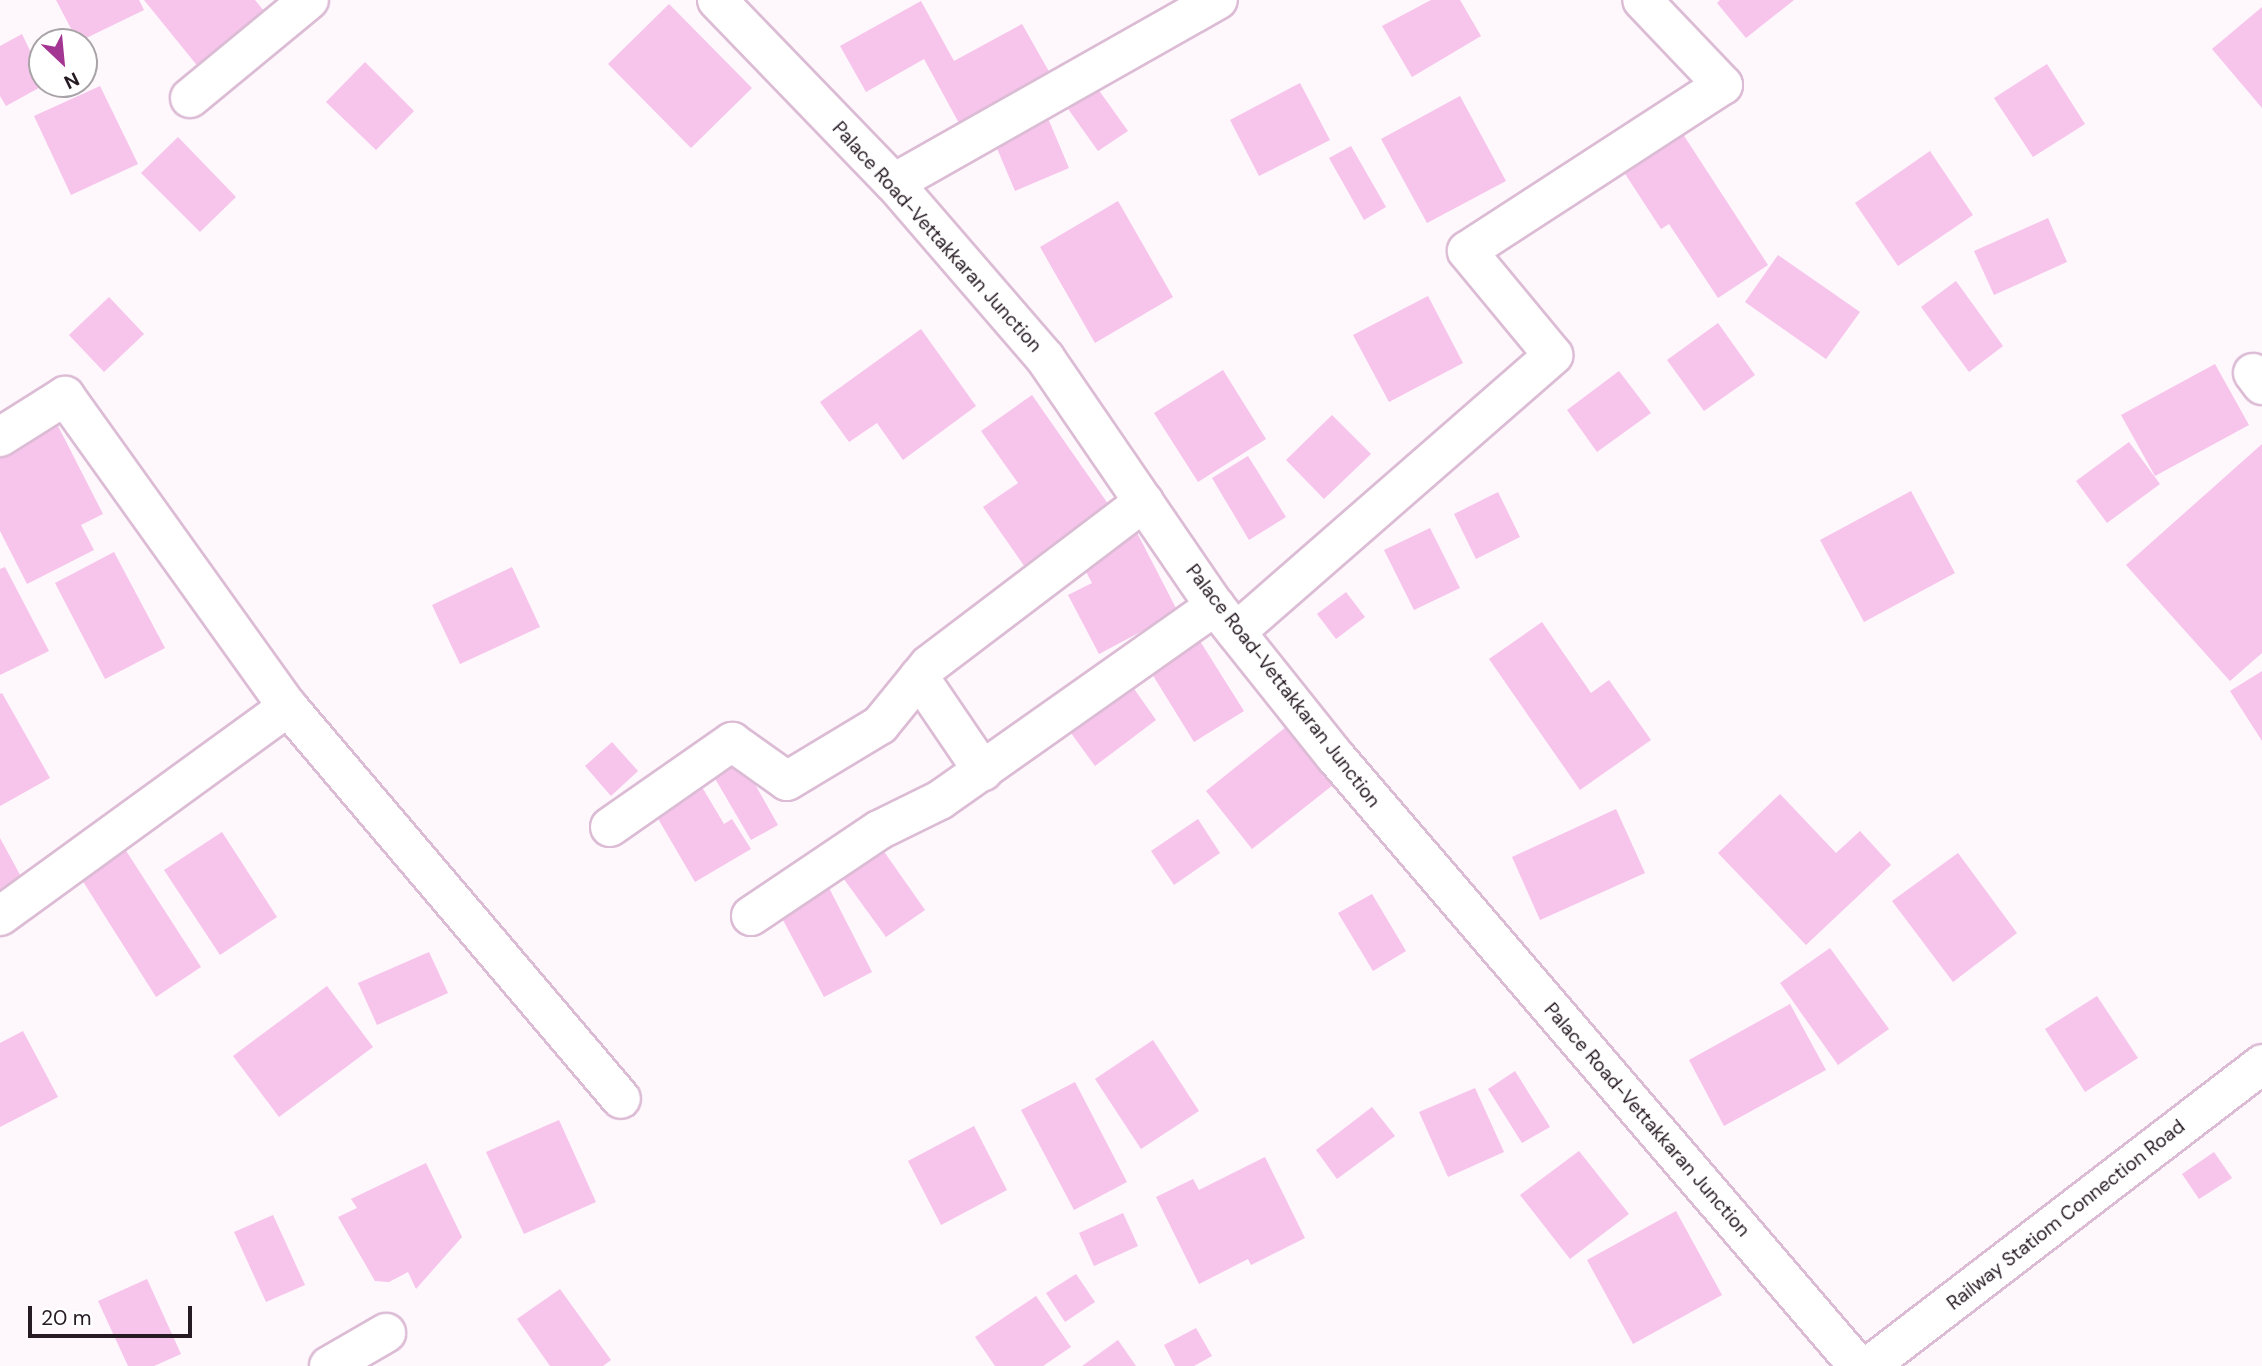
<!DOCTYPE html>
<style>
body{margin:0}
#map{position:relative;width:2262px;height:1366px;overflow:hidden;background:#fef7fc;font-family:"DM Sans",sans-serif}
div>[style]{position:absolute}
.building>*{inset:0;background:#f7c4ec}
.roads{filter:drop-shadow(2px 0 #dcbcd5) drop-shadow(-2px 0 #dcbcd5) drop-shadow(0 2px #dcbcd5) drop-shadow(0 -2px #dcbcd5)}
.minor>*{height:38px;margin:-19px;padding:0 19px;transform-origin:19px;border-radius:19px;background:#fff}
.tertiary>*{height:38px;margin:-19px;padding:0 19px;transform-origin:19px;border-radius:19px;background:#fff}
span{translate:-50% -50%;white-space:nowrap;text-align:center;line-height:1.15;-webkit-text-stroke:5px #fff;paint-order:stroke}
.street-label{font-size:19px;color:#261a23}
.north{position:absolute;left:28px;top:28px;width:70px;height:70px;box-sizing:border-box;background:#fff;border:2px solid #a8a3a7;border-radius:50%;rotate:154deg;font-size:19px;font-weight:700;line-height:28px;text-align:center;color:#261a23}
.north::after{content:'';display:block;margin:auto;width:24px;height:32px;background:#a33593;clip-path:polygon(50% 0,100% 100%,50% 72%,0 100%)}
.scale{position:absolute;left:28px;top:1306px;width:164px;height:32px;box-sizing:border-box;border:4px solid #261a23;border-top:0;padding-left:9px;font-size:21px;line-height:24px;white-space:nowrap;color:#261a23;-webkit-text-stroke:5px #fff;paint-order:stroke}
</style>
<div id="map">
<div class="building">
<i style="clip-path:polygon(56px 0,139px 0,144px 10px,78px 42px)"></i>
<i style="clip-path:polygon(144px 0,255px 0,268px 16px,200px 69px)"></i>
<i style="clip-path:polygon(1431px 0,1460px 0,1481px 36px,1412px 77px,1382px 26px)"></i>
<i style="clip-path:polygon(1720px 0,1794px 0,1746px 38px,1717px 3px)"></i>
<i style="clip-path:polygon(921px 1px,954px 61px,1022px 24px,1051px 75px,960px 125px,924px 59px,866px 92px,840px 46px)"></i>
<i style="clip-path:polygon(669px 4px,752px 88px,691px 148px,608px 64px)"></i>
<i style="clip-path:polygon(2262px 7px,2262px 108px,2212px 49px)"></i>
<i style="clip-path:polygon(22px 34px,46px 84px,6px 106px,0 96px,0 46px)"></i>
<i style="clip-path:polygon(365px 62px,414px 111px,376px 150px,326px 102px)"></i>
<i style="clip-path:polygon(2047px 64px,2085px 124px,2033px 157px,1994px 98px)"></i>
<i style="clip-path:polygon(1090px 78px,1128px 131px,1098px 151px,1061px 99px)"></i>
<i style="clip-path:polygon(1300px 83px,1330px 140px,1259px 176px,1230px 120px)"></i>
<i style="clip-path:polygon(100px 86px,138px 164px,71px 195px,34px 116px)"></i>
<i style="clip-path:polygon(1460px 96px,1506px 181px,1427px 223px,1381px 139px)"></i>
<i style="clip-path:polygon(1047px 116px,1069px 168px,1015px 191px,993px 139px)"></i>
<i style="clip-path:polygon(1677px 125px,1768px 265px,1718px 298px,1669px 224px,1661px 229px,1618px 163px)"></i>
<i style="clip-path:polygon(178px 137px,236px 197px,200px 232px,141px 173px)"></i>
<i style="clip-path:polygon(1351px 146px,1386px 207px,1364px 220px,1329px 158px)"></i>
<i style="clip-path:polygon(1930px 151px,1973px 215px,1898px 266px,1855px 203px)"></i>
<i style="clip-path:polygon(1118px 201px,1173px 297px,1095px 343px,1040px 247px)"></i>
<i style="clip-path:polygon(2048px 218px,2067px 262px,1994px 295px,1974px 251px)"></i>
<i style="clip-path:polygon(1778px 255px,1860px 312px,1826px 359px,1745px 302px)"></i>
<i style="clip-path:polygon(1956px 281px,2003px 346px,1969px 372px,1921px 307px)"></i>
<i style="clip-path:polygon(1428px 296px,1463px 363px,1389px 402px,1353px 335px)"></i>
<i style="clip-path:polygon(109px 297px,144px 334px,104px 372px,69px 335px)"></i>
<i style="clip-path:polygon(1718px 323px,1755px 375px,1704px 411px,1667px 360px)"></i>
<i style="clip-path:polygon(921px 329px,976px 406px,903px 460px,877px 423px,849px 442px,820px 402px)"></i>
<i style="clip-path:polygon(2215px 364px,2249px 425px,2155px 476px,2121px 415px)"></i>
<i style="clip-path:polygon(1223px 370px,1266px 439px,1198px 482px,1154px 413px)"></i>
<i style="clip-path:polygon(1619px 371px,1651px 413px,1597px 452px,1567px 410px)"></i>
<i style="clip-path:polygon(1032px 395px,1113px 511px,1027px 570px,983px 507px,1018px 483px,981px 431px)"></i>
<i style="clip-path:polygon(1332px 415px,1371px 454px,1324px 499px,1286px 460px)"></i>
<i style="clip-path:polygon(57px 424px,103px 514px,81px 525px,94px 550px,27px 584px,0 531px,0 452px)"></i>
<i style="clip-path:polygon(2129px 442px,2160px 484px,2107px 523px,2076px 481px)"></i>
<i style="clip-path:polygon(2262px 444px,2262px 653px,2230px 681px,2126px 565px)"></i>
<i style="clip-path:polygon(1248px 456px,1286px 517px,1249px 540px,1212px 478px)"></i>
<i style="clip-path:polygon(1911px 491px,1955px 573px,1864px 622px,1820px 540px)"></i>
<i style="clip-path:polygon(1498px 492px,1520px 537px,1476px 559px,1454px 514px)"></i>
<i style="clip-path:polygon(1133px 525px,1178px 612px,1099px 654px,1068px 595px,1092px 583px,1077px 555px)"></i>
<i style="clip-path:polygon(1430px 528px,1460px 588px,1414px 610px,1384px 550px)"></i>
<i style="clip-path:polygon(114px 552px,165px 648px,105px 679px,55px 583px)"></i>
<i style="clip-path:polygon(5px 567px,49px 651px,0 675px,0 569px)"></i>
<i style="clip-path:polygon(512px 567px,540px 627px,460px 664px,432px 605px)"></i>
<i style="clip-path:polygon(1346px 592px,1365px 617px,1336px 639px,1317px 614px)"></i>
<i style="clip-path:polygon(1542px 622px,1591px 693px,1609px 680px,1651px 740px,1580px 790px,1489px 659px)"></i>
<i style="clip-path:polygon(1198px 638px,1244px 711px,1194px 742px,1149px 669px)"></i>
<i style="clip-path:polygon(2262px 671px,2262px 741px,2230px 691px)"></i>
<i style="clip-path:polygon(1130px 683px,1156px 720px,1095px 766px,1068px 729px)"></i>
<i style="clip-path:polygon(2px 693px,50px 778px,0 806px,0 694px)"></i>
<i style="clip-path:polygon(1291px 723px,1338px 781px,1252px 849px,1206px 791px)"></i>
<i style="clip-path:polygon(612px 742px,638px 771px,611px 796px,585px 766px)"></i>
<i style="clip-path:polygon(738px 754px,778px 825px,751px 840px,710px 770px)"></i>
<i style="clip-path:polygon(696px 777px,724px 824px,732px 819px,751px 849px,695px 882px,650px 805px)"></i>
<i style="clip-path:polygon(1780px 794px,1836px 853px,1860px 831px,1891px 865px,1806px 945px,1718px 853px)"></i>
<i style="clip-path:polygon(1616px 809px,1645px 873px,1540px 920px,1512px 857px)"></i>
<i style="clip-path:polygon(1198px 819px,1220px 853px,1174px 885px,1151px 851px)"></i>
<i style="clip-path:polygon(222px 832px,277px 917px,220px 955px,164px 870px)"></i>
<i style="clip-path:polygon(0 838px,25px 884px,0 899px)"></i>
<i style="clip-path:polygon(121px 843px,201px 967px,156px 997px,77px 872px)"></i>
<i style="clip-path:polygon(878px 843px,925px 910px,886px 937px,838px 871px)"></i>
<i style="clip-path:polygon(1958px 853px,2017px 933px,1953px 982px,1892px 901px)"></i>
<i style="clip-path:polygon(826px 882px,872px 972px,824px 997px,776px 907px)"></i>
<i style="clip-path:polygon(1372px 894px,1406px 951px,1373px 971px,1338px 913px)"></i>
<i style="clip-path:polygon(1830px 948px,1889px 1029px,1838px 1065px,1780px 983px)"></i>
<i style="clip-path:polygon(429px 952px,448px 993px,377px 1025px,358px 983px)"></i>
<i style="clip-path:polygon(327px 986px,373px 1047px,279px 1117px,233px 1056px)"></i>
<i style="clip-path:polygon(2097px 996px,2138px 1058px,2085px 1092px,2045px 1029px)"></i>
<i style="clip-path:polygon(1790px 1004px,1826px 1070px,1724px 1126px,1689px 1060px)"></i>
<i style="clip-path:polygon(23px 1031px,58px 1097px,0 1127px,0 1043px)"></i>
<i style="clip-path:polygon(1153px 1040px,1199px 1111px,1141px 1149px,1095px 1079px)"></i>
<i style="clip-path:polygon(1515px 1071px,1550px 1127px,1522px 1143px,1488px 1089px)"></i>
<i style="clip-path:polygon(1075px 1082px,1127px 1182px,1074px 1210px,1021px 1110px)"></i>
<i style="clip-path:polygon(1475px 1088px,1504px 1152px,1448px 1177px,1419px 1112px)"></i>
<i style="clip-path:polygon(1372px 1107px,1395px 1136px,1337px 1179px,1316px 1150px)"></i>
<i style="clip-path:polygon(559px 1120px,596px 1202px,524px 1234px,486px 1152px)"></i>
<i style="clip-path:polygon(974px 1126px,1007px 1190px,941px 1225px,908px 1161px)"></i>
<i style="clip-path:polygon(1579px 1151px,1629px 1214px,1570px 1259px,1520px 1195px)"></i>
<i style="clip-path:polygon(2214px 1152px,2232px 1178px,2199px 1199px,2182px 1174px)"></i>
<i style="clip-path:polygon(1265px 1157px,1305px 1238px,1251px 1265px,1248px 1259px,1199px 1284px,1156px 1197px,1193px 1179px,1199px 1190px)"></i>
<i style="clip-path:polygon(426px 1163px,462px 1237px,416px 1289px,408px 1272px,389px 1282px,375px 1281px,338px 1217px,357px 1208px,351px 1199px)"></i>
<i style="clip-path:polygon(1676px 1211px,1722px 1295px,1633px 1344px,1587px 1260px)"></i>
<i style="clip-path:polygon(1123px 1213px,1138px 1246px,1094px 1266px,1079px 1233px)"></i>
<i style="clip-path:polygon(273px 1215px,305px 1285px,266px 1302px,234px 1232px)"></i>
<i style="clip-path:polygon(1076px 1274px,1095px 1302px,1065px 1322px,1046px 1293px)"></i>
<i style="clip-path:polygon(147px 1279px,181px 1354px,154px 1366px,128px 1366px,98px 1301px)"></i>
<i style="clip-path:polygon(560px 1289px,611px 1360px,603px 1366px,550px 1366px,517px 1319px)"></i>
<i style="clip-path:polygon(1036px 1296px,1071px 1347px,1043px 1366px,995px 1366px,975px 1337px)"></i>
<i style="clip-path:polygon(1196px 1328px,1212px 1356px,1194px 1366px,1175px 1366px,1164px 1345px)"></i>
<i style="clip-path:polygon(1118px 1340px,1136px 1366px,1082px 1366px)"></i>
</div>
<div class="roads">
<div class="minor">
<i style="left:190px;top:98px;width:154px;rotate:-39.5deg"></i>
<i style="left:894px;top:183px;width:372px;rotate:-29.5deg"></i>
<i style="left:2253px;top:373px;width:15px;rotate:53deg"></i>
<i style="left:0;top:437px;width:77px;rotate:-32.2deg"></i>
<i style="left:65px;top:396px;width:383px;rotate:54.4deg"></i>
<i style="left:288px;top:707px;width:514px;rotate:49.65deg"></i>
<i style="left:1236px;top:632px;width:421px;rotate:-41.1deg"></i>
<i style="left:1553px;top:355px;width:135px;rotate:-129.6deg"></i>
<i style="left:1467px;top:251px;width:305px;rotate:-33deg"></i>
<i style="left:1723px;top:85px;width:117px;rotate:-133.6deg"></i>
<i style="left:919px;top:677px;width:114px;rotate:55.8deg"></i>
<i style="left:610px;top:827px;width:149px;rotate:-34.9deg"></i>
<i style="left:732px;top:742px;width:67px;rotate:35.3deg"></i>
<i style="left:787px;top:781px;width:109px;rotate:-31.1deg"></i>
<i style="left:880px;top:725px;width:77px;rotate:-50.8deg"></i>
<i style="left:929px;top:665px;width:270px;rotate:-37.2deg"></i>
<i style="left:0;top:916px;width:356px;rotate:-36deg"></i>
<i style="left:751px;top:916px;width:154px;rotate:-33.9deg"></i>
<i style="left:879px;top:830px;width:68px;rotate:-26.2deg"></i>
<i style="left:940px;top:800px;width:337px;rotate:-35.2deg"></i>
<i style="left:329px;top:1366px;width:66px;rotate:-30.1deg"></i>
<i style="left:1869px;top:1366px;width:496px;rotate:-37.5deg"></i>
</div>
<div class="tertiary">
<i style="left:717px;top:0;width:255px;rotate:46deg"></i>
<i style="left:894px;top:183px;width:231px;rotate:49.2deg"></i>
<i style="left:1045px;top:358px;width:301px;rotate:55.6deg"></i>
<i style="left:1215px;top:606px;width:191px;rotate:51.4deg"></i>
<i style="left:1334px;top:755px;width:805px;rotate:49.38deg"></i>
</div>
</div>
<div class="street-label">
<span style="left:937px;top:237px;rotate:48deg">Palace Road-Vettakkaran Junction</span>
<span style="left:1283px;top:686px;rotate:52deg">Palace Road-Vettakkaran Junction</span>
<span style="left:1647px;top:1120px;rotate:49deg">Palace Road-Vettakkaran Junction</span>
<span style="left:2066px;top:1215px;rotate:-38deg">Railway Statiom Connection Road</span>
</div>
<div class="north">N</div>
<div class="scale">20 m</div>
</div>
